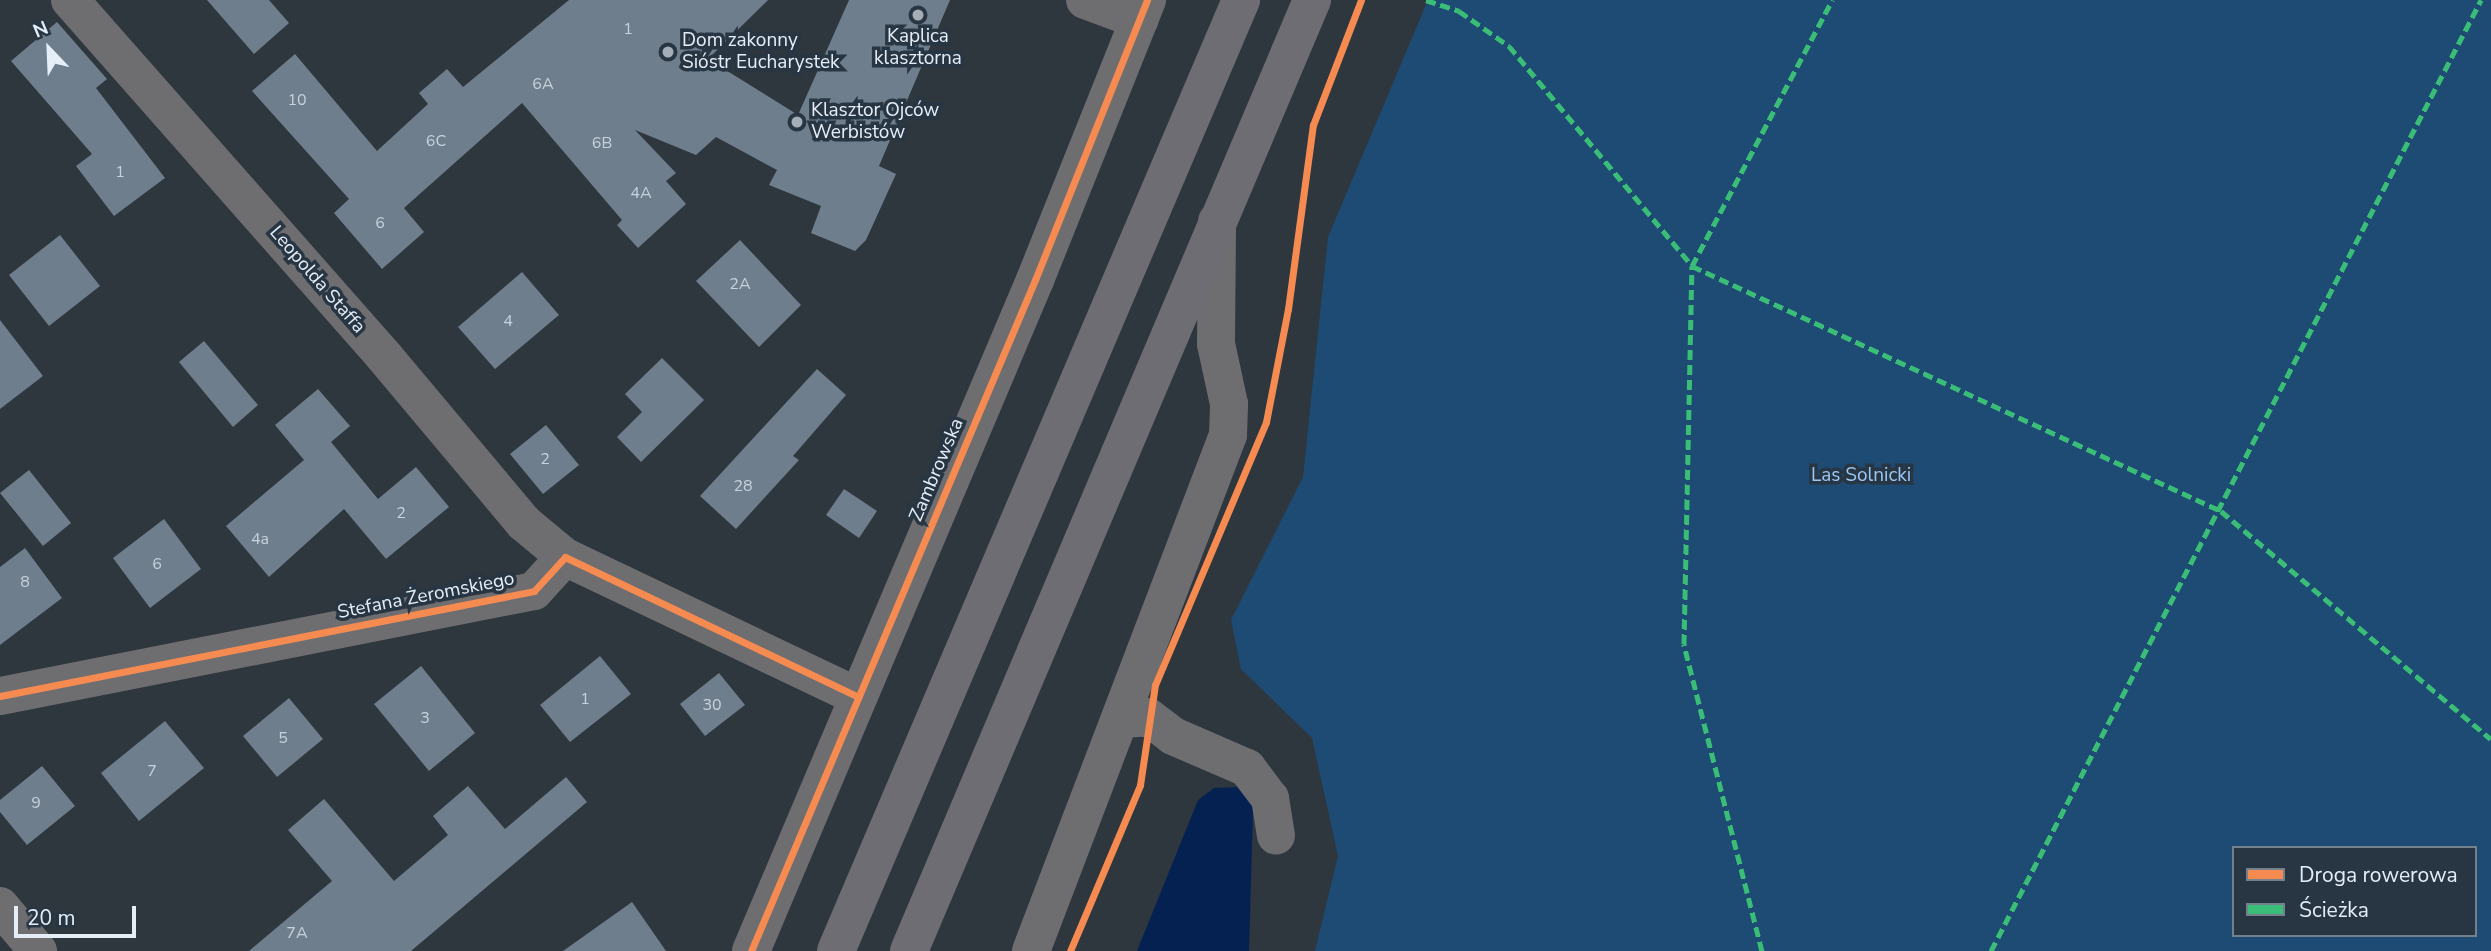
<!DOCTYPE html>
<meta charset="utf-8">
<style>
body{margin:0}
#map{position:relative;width:2491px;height:951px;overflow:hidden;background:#2e363e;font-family:"Nunito Sans",sans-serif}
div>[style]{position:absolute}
.green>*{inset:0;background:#1e4b73}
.water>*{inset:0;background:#042152}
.building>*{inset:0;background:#6e7e8c}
.minor>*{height:38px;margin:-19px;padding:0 19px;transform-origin:19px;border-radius:19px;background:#6e6d70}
.major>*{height:38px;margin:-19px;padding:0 19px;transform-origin:19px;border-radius:19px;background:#6e6d73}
.quiet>*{height:5px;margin-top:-2.5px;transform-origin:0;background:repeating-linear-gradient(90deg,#3abd76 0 10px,transparent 0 15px)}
.cycleway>*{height:7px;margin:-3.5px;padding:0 3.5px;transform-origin:3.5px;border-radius:3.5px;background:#f68b52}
.dots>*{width:19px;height:19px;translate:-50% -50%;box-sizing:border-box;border:4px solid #283644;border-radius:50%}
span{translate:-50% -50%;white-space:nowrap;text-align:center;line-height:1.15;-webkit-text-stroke:7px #283644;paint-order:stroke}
.number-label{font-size:16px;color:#c7d2dc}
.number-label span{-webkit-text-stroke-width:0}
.poi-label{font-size:19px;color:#e5eef7}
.left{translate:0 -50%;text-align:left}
.street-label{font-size:19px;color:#e5eef7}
.park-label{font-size:19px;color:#9ac7f5}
.legend{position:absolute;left:2232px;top:846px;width:245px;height:91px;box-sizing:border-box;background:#283644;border:2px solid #74808c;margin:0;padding:9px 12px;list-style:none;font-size:21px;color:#e5eef7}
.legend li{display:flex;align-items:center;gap:14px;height:35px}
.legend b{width:35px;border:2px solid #74808c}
.north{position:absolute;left:14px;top:14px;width:70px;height:70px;-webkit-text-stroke:5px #283644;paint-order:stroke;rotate:337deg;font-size:19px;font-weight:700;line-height:28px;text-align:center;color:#e5eef7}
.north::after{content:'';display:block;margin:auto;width:24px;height:32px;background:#e5eef7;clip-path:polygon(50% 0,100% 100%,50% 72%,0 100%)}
.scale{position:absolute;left:14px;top:906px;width:122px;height:32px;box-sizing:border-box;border:4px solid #e5eef7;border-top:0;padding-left:9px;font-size:21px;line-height:24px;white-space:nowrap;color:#e5eef7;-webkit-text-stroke:5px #283644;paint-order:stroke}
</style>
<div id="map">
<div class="green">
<i style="clip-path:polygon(evenodd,1428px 0,2491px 0,2491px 951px,1315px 951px,1338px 856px,1312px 738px,1241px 669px,1231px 620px,1303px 477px,1328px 237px,1428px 0,2234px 848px,2475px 848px,2475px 935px,2234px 935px,2234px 848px)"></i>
</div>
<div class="water">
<i style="clip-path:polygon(1240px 787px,1251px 795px,1253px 810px,1249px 951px,1137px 951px,1198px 800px,1214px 788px)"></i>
</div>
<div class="building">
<i style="clip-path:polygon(207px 0,269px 0,289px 23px,254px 54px)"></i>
<i style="clip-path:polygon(569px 0,768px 0,708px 59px,798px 115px,849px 0,950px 0,879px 166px,896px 174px,866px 240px,855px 251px,811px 233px,821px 206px,769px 185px,777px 170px,716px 137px,696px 155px,635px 130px,676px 173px,666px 181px,686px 204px,638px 248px,617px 225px,622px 220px,522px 103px,404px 208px,424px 232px,382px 269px,334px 213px,349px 199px,252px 91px,295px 54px,377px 151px,428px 104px,419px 93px,447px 69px,463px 87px)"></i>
<i style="clip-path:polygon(57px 22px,107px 79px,96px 88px,165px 178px,114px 216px,76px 166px,92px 154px,11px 61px)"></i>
<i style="clip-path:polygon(60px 235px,100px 286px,49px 326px,9px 275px)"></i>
<i style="clip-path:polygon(740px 240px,801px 305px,759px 347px,696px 281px)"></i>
<i style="clip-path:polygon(522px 272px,559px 315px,495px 369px,458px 327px)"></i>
<i style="clip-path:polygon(0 320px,43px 376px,0 409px)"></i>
<i style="clip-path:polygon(204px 341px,258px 405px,233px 427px,179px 362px)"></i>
<i style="clip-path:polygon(662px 358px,704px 400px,641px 462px,617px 437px,642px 412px,625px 394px)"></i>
<i style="clip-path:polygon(817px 369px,846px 395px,793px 456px,799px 460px,736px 529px,700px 496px)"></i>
<i style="clip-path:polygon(318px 389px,350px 426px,331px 442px,378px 499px,416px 467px,449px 507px,386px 559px,344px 509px,269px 577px,226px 526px,304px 460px,275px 425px)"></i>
<i style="clip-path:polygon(546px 425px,579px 465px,543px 494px,510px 454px)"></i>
<i style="clip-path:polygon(29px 470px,71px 523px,43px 546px,0 493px)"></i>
<i style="clip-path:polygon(844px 489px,877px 511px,859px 538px,826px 515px)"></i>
<i style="clip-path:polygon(164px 519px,201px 569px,150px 608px,113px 558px)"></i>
<i style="clip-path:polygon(25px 548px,62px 598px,0 645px,0 567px)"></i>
<i style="clip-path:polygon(600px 656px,631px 694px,570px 742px,540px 705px)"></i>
<i style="clip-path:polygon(421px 666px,475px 733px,429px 771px,374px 704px)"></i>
<i style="clip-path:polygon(719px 673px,745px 705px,705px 736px,680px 704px)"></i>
<i style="clip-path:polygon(289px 698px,323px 739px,277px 777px,243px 736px)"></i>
<i style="clip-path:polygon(165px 721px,204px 768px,139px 821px,101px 773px)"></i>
<i style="clip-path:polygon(42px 766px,75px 806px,27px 845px,0 812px,0 800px)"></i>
<i style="clip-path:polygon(566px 777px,587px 802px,411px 951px,249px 951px,332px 881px,288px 830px,324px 799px,394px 881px,448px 835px,433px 816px,468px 786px,505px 829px)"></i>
<i style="clip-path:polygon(632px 902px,666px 951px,563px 951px)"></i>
</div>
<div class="minor">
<i style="left:70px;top:0;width:473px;rotate:48.6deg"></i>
<i style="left:383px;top:355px;width:219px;rotate:50deg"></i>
<i style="left:524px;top:523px;width:53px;rotate:39.7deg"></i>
<i style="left:1085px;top:0;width:58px;rotate:20.3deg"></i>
<i style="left:0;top:696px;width:544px;rotate:-11.12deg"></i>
<i style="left:534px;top:591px;width:46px;rotate:-47.6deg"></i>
<i style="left:565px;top:557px;width:325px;rotate:25.5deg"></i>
<i style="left:1122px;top:719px;width:26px;rotate:-4deg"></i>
<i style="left:1148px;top:717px;width:31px;rotate:37deg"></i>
<i style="left:1173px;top:736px;width:81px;rotate:23.4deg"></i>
<i style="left:1247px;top:768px;width:38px;rotate:53deg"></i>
<i style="left:1270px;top:798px;width:38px;rotate:81deg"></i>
<i style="left:0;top:906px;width:59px;rotate:49.8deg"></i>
<i style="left:751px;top:951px;width:729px;rotate:-67.06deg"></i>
<i style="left:1035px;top:280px;width:302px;rotate:-68.2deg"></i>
<i style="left:1031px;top:951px;width:552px;rotate:-69.1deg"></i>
<i style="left:1228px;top:435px;width:31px;rotate:-88deg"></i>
<i style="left:1229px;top:404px;width:61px;rotate:-102.2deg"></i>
<i style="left:1216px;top:344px;width:123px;rotate:-89.5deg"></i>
</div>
<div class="major">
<i style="left:836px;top:951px;width:1034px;rotate:-66.93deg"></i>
<i style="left:909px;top:951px;width:1033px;rotate:-67.03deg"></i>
</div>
<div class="quiet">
<i style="left:1426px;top:0;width:35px;rotate:18deg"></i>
<i style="left:1459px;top:11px;width:61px;rotate:35deg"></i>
<i style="left:1509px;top:46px;width:286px;rotate:50.2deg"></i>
<i style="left:1692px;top:266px;width:583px;rotate:24.85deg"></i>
<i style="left:2221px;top:511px;width:353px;rotate:40.2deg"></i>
<i style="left:1762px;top:951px;width:317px;rotate:-104.3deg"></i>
<i style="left:1684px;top:644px;width:378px;rotate:-88.8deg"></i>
<i style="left:1692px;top:266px;width:301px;rotate:-62.2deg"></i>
<i style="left:1991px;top:951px;width:1070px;rotate:-62.74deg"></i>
</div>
<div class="cycleway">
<i style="left:0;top:696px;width:544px;rotate:-11.12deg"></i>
<i style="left:534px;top:591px;width:46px;rotate:-47.6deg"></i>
<i style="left:565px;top:557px;width:325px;rotate:25.5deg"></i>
<i style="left:751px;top:951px;width:729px;rotate:-67.06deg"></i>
<i style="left:1035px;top:280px;width:302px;rotate:-68.2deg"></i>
<i style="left:1070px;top:951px;width:180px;rotate:-67.1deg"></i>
<i style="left:1140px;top:785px;width:101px;rotate:-81.5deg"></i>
<i style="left:1155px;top:685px;width:285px;rotate:-67.1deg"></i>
<i style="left:1266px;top:422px;width:115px;rotate:-79deg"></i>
<i style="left:1288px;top:309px;width:186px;rotate:-82.3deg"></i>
<i style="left:1313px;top:125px;width:134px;rotate:-69deg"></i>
</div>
<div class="dots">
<i style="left:918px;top:15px;background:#a5aeb6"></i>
<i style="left:668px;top:52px;background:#a5aeb6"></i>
<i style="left:797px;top:122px;background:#a5aeb6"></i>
</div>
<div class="number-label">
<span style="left:628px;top:29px">1</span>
<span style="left:543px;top:84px">6A</span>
<span style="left:297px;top:100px">10</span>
<span style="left:436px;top:141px">6C</span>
<span style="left:602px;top:143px">6B</span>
<span style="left:120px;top:172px">1</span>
<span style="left:641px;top:193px">4A</span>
<span style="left:380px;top:223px">6</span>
<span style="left:740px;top:284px">2A</span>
<span style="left:508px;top:321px">4</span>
<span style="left:545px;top:459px">2</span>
<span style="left:743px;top:486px">28</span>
<span style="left:401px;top:513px">2</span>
<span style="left:260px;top:539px">4a</span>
<span style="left:157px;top:564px">6</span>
<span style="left:25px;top:582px">8</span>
<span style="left:585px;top:699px">1</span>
<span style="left:712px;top:705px">30</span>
<span style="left:425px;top:718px">3</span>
<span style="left:283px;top:738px">5</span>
<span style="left:152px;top:771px">7</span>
<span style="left:36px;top:803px">9</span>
<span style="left:297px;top:933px">7A</span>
</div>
<div class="poi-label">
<span style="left:918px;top:48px">Kaplica<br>klasztorna</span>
<span class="left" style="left:682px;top:52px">Dom zakonny<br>Sióstr Eucharystek</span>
<span class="left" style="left:811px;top:122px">Klasztor Ojców<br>Werbistów</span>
</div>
<div class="street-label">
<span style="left:317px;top:280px;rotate:49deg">Leopolda Staffa</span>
<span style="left:937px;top:470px;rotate:-67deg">Zambrowska</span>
<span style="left:426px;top:596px;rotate:-11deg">Stefana Żeromskiego</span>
</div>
<div class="park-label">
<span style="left:1861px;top:476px">Las Solnicki</span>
</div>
<ul class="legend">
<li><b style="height:9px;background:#f68b52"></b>Droga rowerowa</li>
<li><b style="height:9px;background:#3abd76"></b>Ścieżka</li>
</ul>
<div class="north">N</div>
<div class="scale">20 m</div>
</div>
